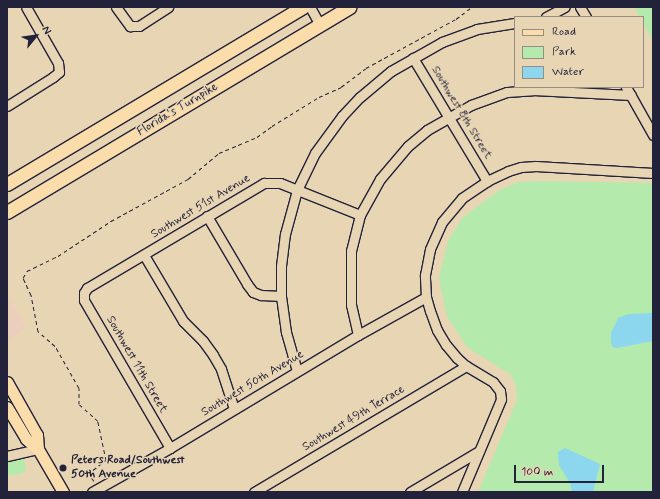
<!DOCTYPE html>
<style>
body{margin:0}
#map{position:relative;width:660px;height:499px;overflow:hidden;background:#e8d5b3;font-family:Mynerve,sans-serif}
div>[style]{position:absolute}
.built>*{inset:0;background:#eccebd}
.green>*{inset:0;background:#b4eaac}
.water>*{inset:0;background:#8dd7ee}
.path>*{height:1px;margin-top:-0.5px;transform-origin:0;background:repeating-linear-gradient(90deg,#22223b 0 4px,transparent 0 7px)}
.roads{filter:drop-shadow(1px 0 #22223b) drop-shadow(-1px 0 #22223b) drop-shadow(0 1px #22223b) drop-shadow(0 -1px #22223b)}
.minor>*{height:9px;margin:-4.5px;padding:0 4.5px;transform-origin:4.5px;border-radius:4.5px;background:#e8d5b3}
.major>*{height:11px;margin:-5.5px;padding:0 5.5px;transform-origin:5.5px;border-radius:5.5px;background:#fbddab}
.highway>*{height:13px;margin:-6.5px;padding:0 6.5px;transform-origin:6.5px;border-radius:6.5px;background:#fbddab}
.dots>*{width:11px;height:11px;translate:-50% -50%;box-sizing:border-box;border:2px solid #e8d5b3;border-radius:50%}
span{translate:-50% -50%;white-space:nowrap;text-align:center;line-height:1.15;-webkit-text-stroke:3px #e8d5b3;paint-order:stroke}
.street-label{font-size:12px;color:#22223b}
.poi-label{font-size:12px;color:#22223b;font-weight:700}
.left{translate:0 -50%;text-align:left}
.frame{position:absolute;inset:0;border:8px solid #22223b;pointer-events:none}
.legend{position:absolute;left:514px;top:16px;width:130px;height:72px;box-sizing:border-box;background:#e8d5b3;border:1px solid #998d83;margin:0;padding:5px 7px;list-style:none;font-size:12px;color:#22223b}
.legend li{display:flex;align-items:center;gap:8px;height:20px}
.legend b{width:20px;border:1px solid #998d83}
.north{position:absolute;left:16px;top:16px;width:40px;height:40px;-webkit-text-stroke:3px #e8d5b3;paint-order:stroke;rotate:61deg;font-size:11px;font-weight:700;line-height:16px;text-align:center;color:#22223b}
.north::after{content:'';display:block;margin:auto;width:14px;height:18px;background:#22223b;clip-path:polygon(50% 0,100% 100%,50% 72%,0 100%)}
.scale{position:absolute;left:514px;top:465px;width:90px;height:18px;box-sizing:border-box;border:2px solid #22223b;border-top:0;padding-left:5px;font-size:12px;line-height:14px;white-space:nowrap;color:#22223b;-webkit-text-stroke:3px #e8d5b3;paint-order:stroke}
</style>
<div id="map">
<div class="built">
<i style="clip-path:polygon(7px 294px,26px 328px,9px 340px,7px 335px)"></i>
</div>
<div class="green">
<i style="clip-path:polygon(634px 7px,653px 7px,653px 41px,643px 23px,643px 17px,640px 17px)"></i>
<i style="clip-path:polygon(540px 181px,653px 183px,653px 492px,478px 492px,517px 400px,516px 386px,511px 375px,467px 347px,447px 316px,439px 278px,448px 241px,462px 218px,498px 191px,518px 182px)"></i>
<i style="clip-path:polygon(24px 458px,26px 472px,7px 476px,7px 460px)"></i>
</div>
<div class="water">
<i style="clip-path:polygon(653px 313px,653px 341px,617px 348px,613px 347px,611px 343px,611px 333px,618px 318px,629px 314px)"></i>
<i style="clip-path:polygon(565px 448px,600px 464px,593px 492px,572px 492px,570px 483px,559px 465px,558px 456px,558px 452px)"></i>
</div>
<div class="path">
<i style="left:94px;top:481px;width:5px;rotate:-127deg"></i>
<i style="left:91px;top:477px;width:7px;rotate:-74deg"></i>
<i style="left:93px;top:470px;width:16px;rotate:-38deg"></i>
<i style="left:106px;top:460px;width:40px;rotate:-102deg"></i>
<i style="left:98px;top:421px;width:25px;rotate:-138deg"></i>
<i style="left:79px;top:404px;width:16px;rotate:-90deg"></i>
<i style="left:79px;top:388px;width:48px;rotate:-119.7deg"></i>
<i style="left:55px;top:346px;width:23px;rotate:-139deg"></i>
<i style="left:38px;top:331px;width:37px;rotate:-101deg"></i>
<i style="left:31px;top:295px;width:19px;rotate:-115deg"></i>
<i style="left:23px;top:278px;width:8px;rotate:-60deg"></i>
<i style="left:27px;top:271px;width:34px;rotate:-26deg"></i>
<i style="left:58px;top:256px;width:64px;rotate:-33.4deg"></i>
<i style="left:111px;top:221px;width:88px;rotate:-28.6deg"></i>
<i style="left:188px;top:179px;width:40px;rotate:-40deg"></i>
<i style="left:219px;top:153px;width:41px;rotate:-22.8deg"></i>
<i style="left:257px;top:137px;width:19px;rotate:-36deg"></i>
<i style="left:272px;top:126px;width:55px;rotate:-31.7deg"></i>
<i style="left:319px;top:97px;width:24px;rotate:-24deg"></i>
<i style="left:341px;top:87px;width:31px;rotate:-37deg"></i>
<i style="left:366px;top:68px;width:102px;rotate:-28.6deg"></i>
<i style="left:456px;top:19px;width:20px;rotate:-37deg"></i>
</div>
<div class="roads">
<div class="minor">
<i style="left:116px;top:7px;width:24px;rotate:54deg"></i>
<i style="left:130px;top:26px;width:9px"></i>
<i style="left:139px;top:26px;width:35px;rotate:-33deg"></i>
<i style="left:310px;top:7px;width:21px;rotate:61deg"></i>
<i style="left:580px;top:7px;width:12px;rotate:59deg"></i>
<i style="left:546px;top:17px;width:21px;rotate:-28deg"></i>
<i style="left:413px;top:58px;width:144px;rotate:59deg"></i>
<i style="left:626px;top:87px;width:55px;rotate:60.6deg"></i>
<i style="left:7px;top:106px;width:54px;rotate:-32.2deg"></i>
<i style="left:53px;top:77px;width:8px;rotate:-40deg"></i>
<i style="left:59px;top:72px;width:9px;rotate:-96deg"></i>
<i style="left:58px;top:63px;width:64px;rotate:-119.7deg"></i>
<i style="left:207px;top:216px;width:79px;rotate:59.5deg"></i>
<i style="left:247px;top:284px;width:10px;rotate:53deg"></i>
<i style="left:253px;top:292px;width:9px;rotate:21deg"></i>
<i style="left:261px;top:295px;width:20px;rotate:3deg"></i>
<i style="left:144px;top:255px;width:77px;rotate:59.4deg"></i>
<i style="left:183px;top:321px;width:28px;rotate:45deg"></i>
<i style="left:203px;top:341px;width:17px;rotate:54deg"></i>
<i style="left:213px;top:355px;width:16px;rotate:60deg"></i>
<i style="left:221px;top:369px;width:42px;rotate:72deg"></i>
<i style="left:358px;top:335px;width:31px;rotate:-103deg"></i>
<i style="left:351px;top:305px;width:54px;rotate:-90deg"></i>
<i style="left:351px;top:251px;width:37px;rotate:-76deg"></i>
<i style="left:360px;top:215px;width:41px;rotate:-60.9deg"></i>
<i style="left:380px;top:179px;width:43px;rotate:-49.7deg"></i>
<i style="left:408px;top:146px;width:25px;rotate:-40deg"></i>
<i style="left:427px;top:130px;width:51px;rotate:-29.6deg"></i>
<i style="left:471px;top:105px;width:38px;rotate:-20deg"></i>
<i style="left:507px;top:92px;width:26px;rotate:-4deg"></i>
<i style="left:533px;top:90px;width:98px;rotate:2.9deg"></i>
<i style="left:297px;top:371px;width:41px;rotate:-105.8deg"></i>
<i style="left:286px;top:332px;width:36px;rotate:-98deg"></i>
<i style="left:281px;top:296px;width:30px;rotate:-90deg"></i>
<i style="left:281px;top:266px;width:32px;rotate:-83deg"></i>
<i style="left:285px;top:234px;width:46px;rotate:-74.7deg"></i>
<i style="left:297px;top:190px;width:41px;rotate:-64.1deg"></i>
<i style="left:315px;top:153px;width:46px;rotate:-53.9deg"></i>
<i style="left:342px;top:116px;width:26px;rotate:-47deg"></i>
<i style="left:360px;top:97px;width:40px;rotate:-40deg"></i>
<i style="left:391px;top:71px;width:59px;rotate:-29.6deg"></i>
<i style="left:442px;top:42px;width:37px;rotate:-20deg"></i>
<i style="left:477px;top:29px;width:38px;rotate:-9deg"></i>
<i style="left:170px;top:448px;width:171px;rotate:-120.2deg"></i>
<i style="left:84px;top:300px;width:7px;rotate:-90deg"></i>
<i style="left:84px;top:293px;width:6px;rotate:-59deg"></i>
<i style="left:87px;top:288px;width:206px;rotate:-30.7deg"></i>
<i style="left:264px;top:183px;width:16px"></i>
<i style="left:280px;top:183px;width:86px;rotate:21.8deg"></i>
<i style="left:7px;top:456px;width:32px;rotate:-13deg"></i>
<i style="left:92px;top:492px;width:90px;rotate:-29.4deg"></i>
<i style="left:170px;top:448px;width:219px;rotate:-31deg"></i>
<i style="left:358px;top:335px;width:78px;rotate:-29.2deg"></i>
<i style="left:254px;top:492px;width:247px;rotate:-30.7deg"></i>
<i style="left:410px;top:492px;width:80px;rotate:-30.7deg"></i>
<i style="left:462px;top:492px;width:101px;rotate:-67.2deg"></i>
<i style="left:501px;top:399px;width:8px;rotate:-97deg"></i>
<i style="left:500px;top:391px;width:11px;rotate:-128deg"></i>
<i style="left:493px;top:382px;width:31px;rotate:-149deg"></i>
<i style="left:466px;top:366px;width:12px;rotate:-138deg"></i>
<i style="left:457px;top:358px;width:17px;rotate:-130deg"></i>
<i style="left:446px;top:345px;width:17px;rotate:-121deg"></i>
<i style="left:437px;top:330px;width:20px;rotate:-110deg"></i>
<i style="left:430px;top:311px;width:15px;rotate:-106deg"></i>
<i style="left:426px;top:297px;width:22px;rotate:-93deg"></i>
<i style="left:425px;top:275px;width:26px;rotate:-79deg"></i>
<i style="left:430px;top:249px;width:30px;rotate:-66deg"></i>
<i style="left:442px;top:222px;width:31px;rotate:-50deg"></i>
<i style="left:462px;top:198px;width:30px;rotate:-34deg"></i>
<i style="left:487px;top:181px;width:23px;rotate:-25deg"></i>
<i style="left:508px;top:171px;width:14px;rotate:-17deg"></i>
<i style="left:521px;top:167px;width:15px;rotate:-4deg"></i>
<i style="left:536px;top:166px;width:117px;rotate:3.4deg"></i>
</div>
<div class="major">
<i style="left:7px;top:382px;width:61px;rotate:60.5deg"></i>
<i style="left:37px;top:435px;width:14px;rotate:86deg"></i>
<i style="left:7px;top:407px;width:37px;rotate:59deg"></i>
<i style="left:26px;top:439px;width:16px;rotate:40deg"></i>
<i style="left:38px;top:449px;width:50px;rotate:59.8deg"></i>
</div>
<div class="highway">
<i style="left:7px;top:184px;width:345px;rotate:-30.9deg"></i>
<i style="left:7px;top:212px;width:399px;rotate:-30.9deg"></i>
</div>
</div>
<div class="dots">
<i style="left:63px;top:468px;background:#22223b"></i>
</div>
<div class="street-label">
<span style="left:178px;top:110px;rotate:-31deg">Florida's Turnpike</span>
<span style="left:461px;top:113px;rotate:59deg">Southwest 8th Street</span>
<span style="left:201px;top:207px;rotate:-31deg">Southwest 51st Avenue</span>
<span style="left:136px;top:365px;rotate:60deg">Southwest 11th Street</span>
<span style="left:253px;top:384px;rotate:-31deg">Southwest 50th Avenue</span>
<span style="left:354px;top:419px;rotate:-31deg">Southwest 49th Terrace</span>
</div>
<div class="poi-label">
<span class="left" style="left:71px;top:468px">Peters Road/Southwest<br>50th Avenue</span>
</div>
<div class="frame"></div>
<ul class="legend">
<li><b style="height:5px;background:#fbddab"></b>Road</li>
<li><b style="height:11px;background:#b4eaac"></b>Park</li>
<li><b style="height:11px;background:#8dd7ee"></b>Water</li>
</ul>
<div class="north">N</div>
<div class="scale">100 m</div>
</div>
